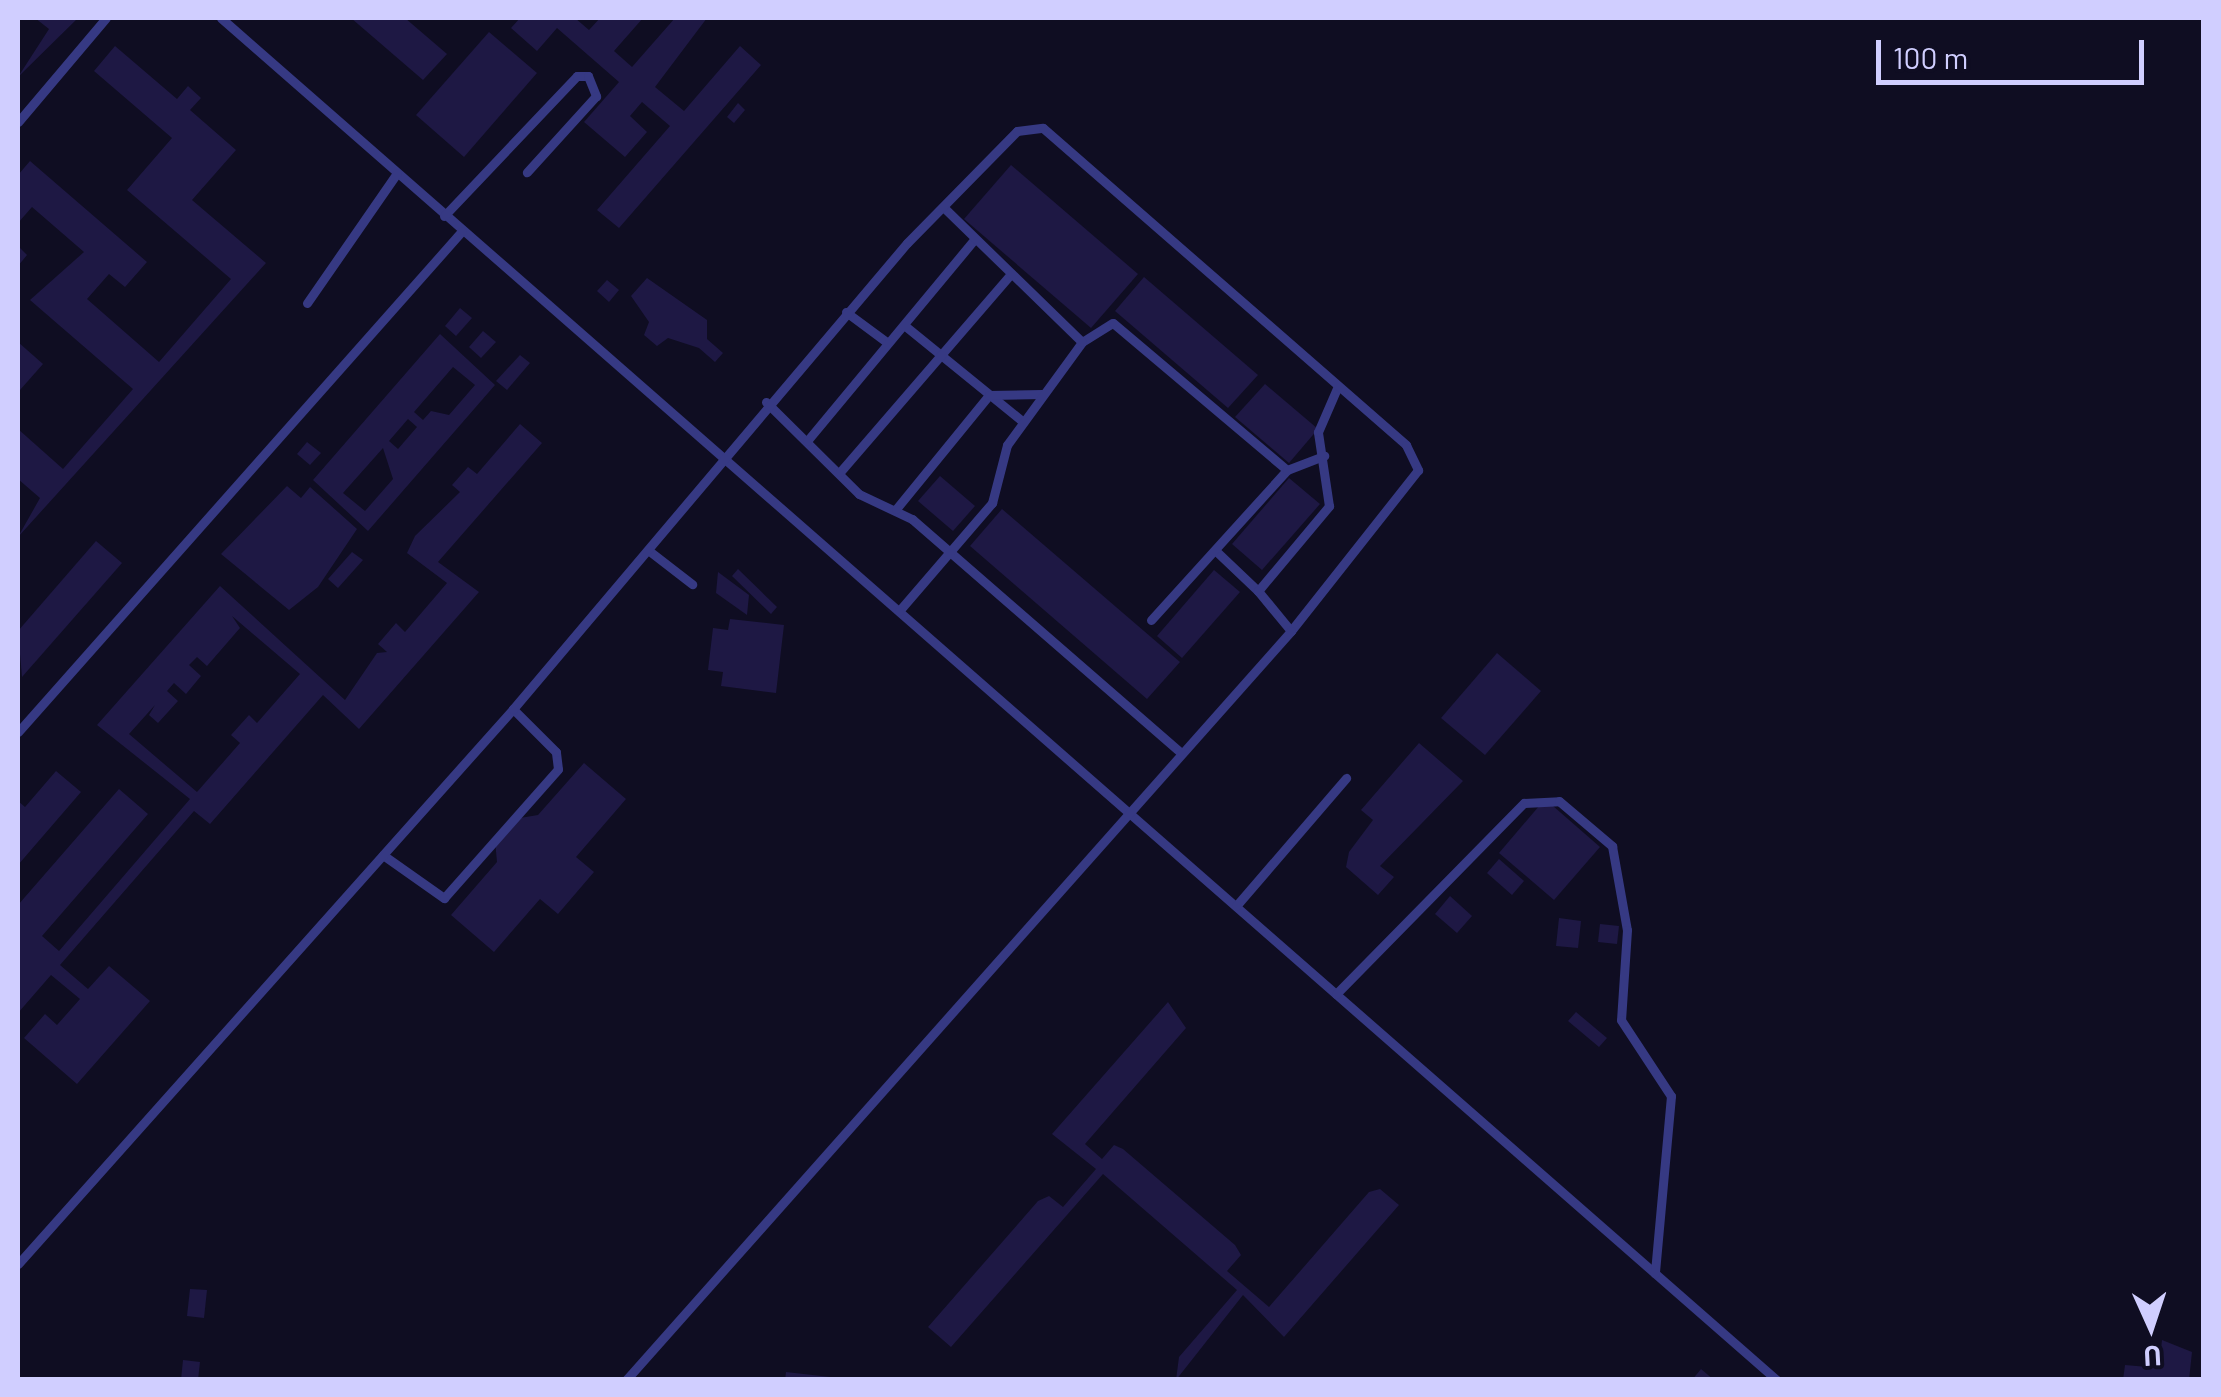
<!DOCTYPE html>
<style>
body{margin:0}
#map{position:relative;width:2221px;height:1397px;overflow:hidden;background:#0f0d22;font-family:Barlow,sans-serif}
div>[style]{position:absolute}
.building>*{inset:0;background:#1e1844}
.lane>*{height:9px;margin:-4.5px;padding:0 4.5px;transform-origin:4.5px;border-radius:4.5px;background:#363983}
span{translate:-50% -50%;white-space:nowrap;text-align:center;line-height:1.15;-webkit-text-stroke:9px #0f0d22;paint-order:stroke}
.frame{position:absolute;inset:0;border:20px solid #d0ceff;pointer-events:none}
.north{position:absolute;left:2101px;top:1277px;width:100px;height:100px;-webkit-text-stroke:8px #0f0d22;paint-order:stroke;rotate:177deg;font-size:28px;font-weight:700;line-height:40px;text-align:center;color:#d0ceff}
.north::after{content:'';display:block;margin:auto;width:35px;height:45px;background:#d0ceff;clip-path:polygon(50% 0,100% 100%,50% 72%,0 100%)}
.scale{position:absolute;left:1876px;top:40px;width:268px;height:45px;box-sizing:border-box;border:5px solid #d0ceff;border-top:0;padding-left:12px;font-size:30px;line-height:35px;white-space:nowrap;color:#d0ceff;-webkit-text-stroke:8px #0f0d22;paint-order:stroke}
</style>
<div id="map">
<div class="building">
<i style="clip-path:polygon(35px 18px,78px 18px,18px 77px,49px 29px)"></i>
<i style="clip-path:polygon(351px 18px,405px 18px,447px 54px,423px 80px)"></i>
<i style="clip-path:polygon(520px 18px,575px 18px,589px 30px,600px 18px,643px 18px,614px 51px,632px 67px,675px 18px,707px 18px,655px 87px,684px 111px,740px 46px,761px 65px,619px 228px,597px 210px,670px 126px,642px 102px,630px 116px,647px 132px,625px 157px,584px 122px,619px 82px,557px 28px,537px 51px,511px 28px)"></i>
<i style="clip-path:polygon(489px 32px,537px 73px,464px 157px,416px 115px)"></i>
<i style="clip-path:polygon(115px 46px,177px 99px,188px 86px,201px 98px,190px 110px,236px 150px,192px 200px,266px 263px,18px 537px,40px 498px,18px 479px,18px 429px,63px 469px,133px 389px,30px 300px,84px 252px,32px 207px,18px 223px,18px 175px,30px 161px,147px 262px,125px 287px,109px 274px,87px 299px,159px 362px,231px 279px,127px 190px,172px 138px,94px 71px)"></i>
<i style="clip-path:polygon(738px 103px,745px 110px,734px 123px,727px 117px)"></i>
<i style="clip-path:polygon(1011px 165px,1138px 274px,1091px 328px,964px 219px)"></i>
<i style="clip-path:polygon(18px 246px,27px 255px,18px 266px)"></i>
<i style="clip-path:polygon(1144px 277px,1258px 375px,1228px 408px,1115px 311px)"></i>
<i style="clip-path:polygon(647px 278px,707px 320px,707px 339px,723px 353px,715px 362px,699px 348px,668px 338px,657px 346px,644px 335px,649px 322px,631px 296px)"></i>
<i style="clip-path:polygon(607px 280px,619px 290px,609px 302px,597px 291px)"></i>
<i style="clip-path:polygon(460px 308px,472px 318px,456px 336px,445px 326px)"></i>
<i style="clip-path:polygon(483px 331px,496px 342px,481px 358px,469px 347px)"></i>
<i style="clip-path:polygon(evenodd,440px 334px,495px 385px,368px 531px,313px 480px,440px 334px,453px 367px,475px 385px,449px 415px,431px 411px,423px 420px,414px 412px,453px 367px,440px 334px,408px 419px,417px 427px,398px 449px,389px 441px,408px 419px,440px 334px,383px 448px,393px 479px,365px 511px,343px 493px,383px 448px)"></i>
<i style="clip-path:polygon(18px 342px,43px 364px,20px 390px,18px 388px)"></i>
<i style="clip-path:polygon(520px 355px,530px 363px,507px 390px,496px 381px)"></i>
<i style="clip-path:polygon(1265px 384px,1318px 429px,1289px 463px,1235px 417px)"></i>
<i style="clip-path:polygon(evenodd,520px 424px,542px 443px,438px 562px,479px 592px,359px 729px,323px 695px,210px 824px,194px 811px,60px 965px,88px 989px,109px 966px,150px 1001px,77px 1084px,24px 1038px,45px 1014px,57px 1025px,80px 999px,51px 975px,18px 1013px,18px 905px,119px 789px,148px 814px,42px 936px,59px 951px,190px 799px,97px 725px,220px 586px,345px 700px,377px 653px,387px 652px,378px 644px,396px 623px,405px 632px,447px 583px,407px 553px,415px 536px,460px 492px,452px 485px,468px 467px,477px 474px,520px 424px,232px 616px,300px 674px,257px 723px,249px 715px,231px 735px,240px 743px,197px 792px,129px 734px,155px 705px,149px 715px,158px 723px,178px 701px,167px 691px,174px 683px,186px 694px,201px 676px,189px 665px,197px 657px,207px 666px,240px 628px,232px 616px)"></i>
<i style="clip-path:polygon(307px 442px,321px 453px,310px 465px,297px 454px)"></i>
<i style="clip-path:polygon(940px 476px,975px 506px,953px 531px,918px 501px)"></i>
<i style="clip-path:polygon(1289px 478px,1320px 504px,1262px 570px,1232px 544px)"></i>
<i style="clip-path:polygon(287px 486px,301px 498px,310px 487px,357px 529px,318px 587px,289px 610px,221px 554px)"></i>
<i style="clip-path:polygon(1002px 509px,1180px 662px,1147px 699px,970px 546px)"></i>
<i style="clip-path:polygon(96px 541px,122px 563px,22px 677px,18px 631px)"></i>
<i style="clip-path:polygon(352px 552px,363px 560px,338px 588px,328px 579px)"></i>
<i style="clip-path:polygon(738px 569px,777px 607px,771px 614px,732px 576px)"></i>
<i style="clip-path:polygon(1214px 570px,1240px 592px,1182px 658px,1157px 636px)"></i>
<i style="clip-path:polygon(718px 572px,749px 595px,747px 615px,716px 593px)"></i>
<i style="clip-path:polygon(730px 619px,784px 625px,776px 693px,721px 686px,723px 672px,708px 670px,713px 628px,728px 630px)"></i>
<i style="clip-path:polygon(1497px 653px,1541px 691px,1485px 755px,1441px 718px)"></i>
<i style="clip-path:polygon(1419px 743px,1463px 781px,1380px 866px,1394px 877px,1378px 895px,1346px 867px,1349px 852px,1373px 820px,1361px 810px)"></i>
<i style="clip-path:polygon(584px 763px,626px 799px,576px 857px,594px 872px,558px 914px,540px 899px,494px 952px,451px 915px,497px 862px,495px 840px,514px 819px,538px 815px)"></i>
<i style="clip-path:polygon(56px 771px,81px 792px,18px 865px,18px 801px,25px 807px)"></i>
<i style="clip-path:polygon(1545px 799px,1600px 847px,1554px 900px,1499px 853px)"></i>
<i style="clip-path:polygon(1499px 859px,1524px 881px,1512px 895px,1487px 873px)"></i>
<i style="clip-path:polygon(1450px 896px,1472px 916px,1457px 933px,1435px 914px)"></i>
<i style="clip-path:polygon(1559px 918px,1581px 921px,1578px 948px,1556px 946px)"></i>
<i style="clip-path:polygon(1600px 924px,1619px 926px,1617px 944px,1598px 942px)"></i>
<i style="clip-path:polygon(1168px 1002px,1186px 1028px,1085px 1144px,1102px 1159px,1114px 1145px,1123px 1149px,1235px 1245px,1241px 1255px,1227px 1271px,1269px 1307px,1369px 1192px,1380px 1189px,1399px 1205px,1284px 1337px,1243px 1295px,1176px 1380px,1179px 1357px,1237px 1290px,1103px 1174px,951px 1347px,928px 1327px,1038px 1201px,1049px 1196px,1063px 1207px,1096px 1169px,1052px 1134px)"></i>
<i style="clip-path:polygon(1576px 1012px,1607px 1038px,1599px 1047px,1568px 1021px)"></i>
<i style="clip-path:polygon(190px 1289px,207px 1290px,204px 1318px,187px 1316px)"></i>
<i style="clip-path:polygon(2162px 1340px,2192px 1352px,2189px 1380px,2123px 1380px,2125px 1365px,2159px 1368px)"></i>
<i style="clip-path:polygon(183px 1360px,200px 1362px,198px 1380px,181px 1380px)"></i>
<i style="clip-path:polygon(1701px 1369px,1714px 1380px,1692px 1380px)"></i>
<i style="clip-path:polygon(786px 1372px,830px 1377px,830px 1380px,785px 1380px)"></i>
</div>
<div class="lane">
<i style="left:221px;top:18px;width:2068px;rotate:41.2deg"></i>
<i style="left:18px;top:122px;width:136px;rotate:-49.8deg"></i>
<i style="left:444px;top:216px;width:193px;rotate:-46.5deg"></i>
<i style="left:577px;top:76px;width:11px"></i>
<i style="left:588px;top:76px;width:22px;rotate:68deg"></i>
<i style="left:596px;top:96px;width:103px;rotate:132.2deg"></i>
<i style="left:307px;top:303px;width:158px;rotate:-55.3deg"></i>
<i style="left:846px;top:312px;width:49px;rotate:36.6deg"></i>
<i style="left:904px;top:325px;width:151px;rotate:39.1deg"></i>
<i style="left:1082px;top:342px;width:36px;rotate:-32deg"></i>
<i style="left:1113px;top:323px;width:228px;rotate:40.2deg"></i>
<i style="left:766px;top:402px;width:131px;rotate:44.7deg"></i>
<i style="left:859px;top:494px;width:59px;rotate:25.3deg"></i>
<i style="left:912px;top:519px;width:355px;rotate:41deg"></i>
<i style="left:807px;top:441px;width:260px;rotate:-50.3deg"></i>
<i style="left:840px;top:472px;width:262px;rotate:-49.2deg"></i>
<i style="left:896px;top:509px;width:147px;rotate:-50.8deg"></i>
<i style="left:989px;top:395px;width:53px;rotate:-1.1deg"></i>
<i style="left:648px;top:550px;width:56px;rotate:37.7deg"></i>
<i style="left:1217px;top:552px;width:57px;rotate:43.6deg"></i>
<i style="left:899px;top:611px;width:143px;rotate:-49.3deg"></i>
<i style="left:992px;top:503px;width:60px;rotate:-75.5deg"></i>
<i style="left:1007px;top:445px;width:127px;rotate:-53.9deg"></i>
<i style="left:1082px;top:342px;width:191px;rotate:-135.8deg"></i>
<i style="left:1151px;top:620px;width:202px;rotate:-47.8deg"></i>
<i style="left:1287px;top:470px;width:40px;rotate:-21deg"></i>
<i style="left:1291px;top:631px;width:52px;rotate:-129.5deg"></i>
<i style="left:1258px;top:591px;width:111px;rotate:-50.1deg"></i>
<i style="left:1329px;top:506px;width:75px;rotate:-98.5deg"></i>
<i style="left:1318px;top:432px;width:48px;rotate:-66.6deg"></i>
<i style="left:18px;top:732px;width:669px;rotate:-48.45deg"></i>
<i style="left:383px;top:855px;width:75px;rotate:35.2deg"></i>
<i style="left:444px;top:898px;width:172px;rotate:-48.5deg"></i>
<i style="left:558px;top:769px;width:17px;rotate:-97deg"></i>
<i style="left:556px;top:752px;width:61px;rotate:-135deg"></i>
<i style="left:1236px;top:906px;width:169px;rotate:-49.3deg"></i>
<i style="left:1336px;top:994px;width:268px;rotate:-45.5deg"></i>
<i style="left:1524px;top:803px;width:35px;rotate:-3deg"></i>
<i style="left:1559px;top:801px;width:70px;rotate:40.3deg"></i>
<i style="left:1612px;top:846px;width:85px;rotate:79.9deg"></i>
<i style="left:1627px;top:930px;width:90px;rotate:93.8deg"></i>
<i style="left:1621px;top:1020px;width:91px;rotate:56.7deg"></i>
<i style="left:1671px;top:1096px;width:178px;rotate:95.2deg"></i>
<i style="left:18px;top:1264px;width:744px;rotate:-48.27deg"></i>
<i style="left:513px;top:709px;width:610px;rotate:-49.79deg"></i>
<i style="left:907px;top:243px;width:157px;rotate:-45.5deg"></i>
<i style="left:1017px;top:131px;width:26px;rotate:-7deg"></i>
<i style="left:1043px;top:128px;width:482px;rotate:41.1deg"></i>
<i style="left:1406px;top:445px;width:28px;rotate:64deg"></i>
<i style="left:1418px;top:470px;width:205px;rotate:128.3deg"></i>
<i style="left:1291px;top:631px;width:1002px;rotate:131.6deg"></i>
</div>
<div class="frame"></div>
<div class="north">U</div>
<div class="scale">100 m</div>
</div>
